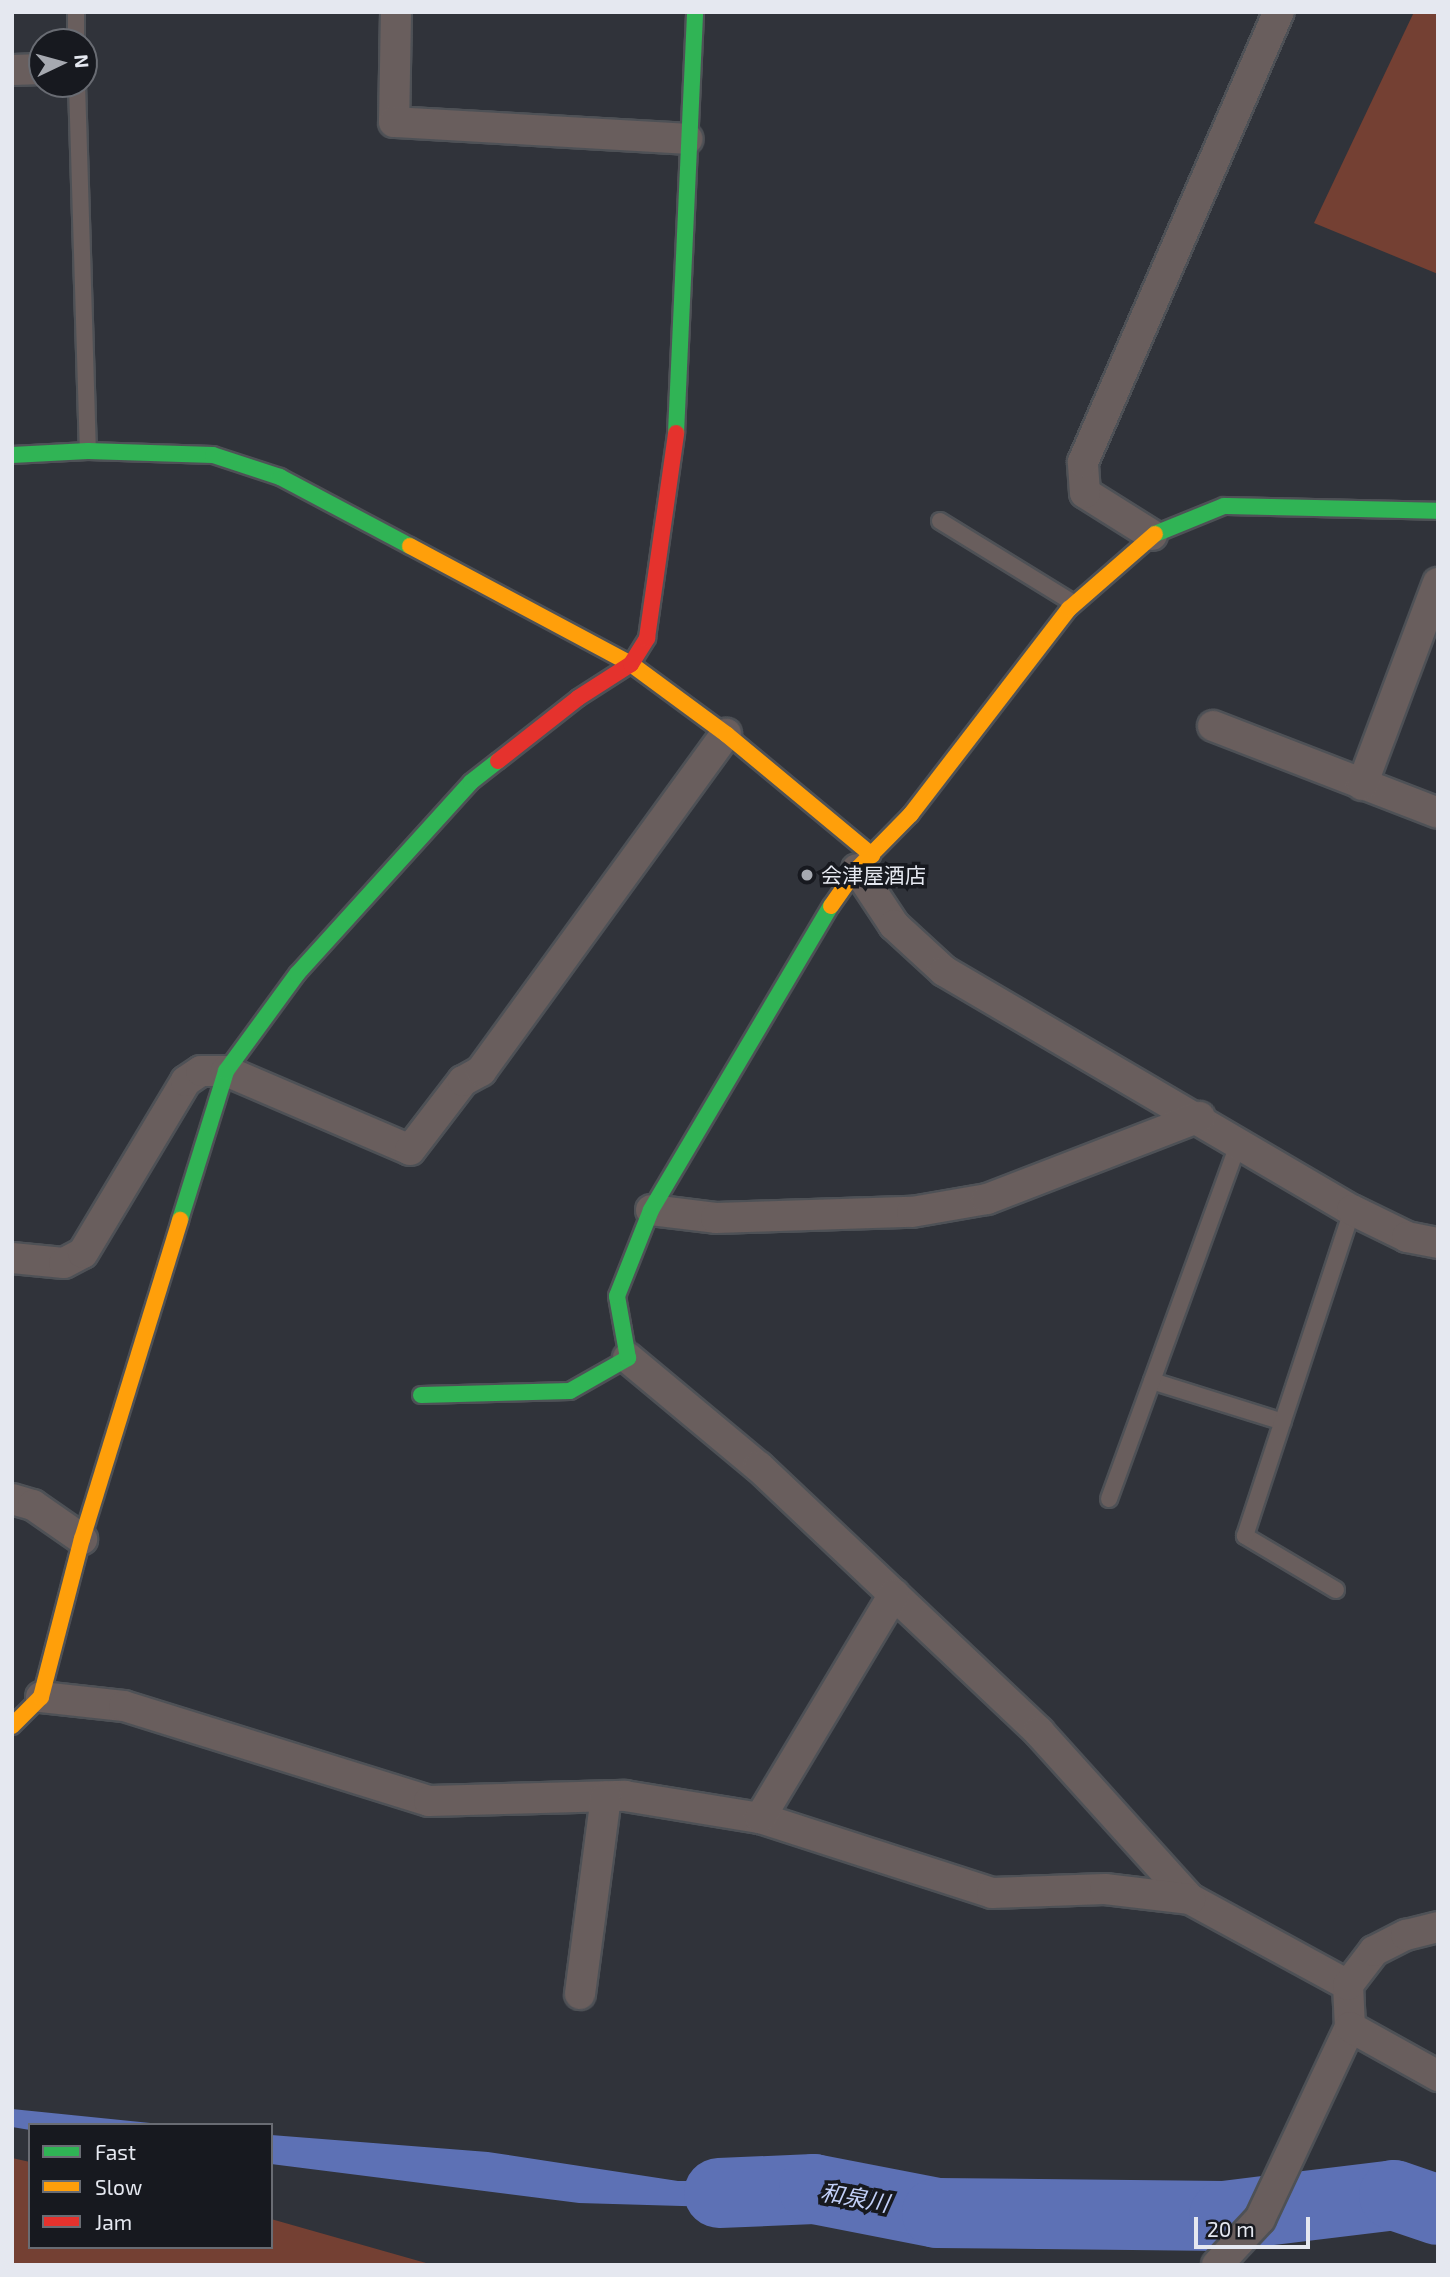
<!DOCTYPE html>
<meta charset="utf-8">
<style>
body{margin:0}
#map{position:relative;width:1450px;height:2277px;overflow:hidden;background:#30333a;font-family:"Exo 2","Noto Sans JP",sans-serif}
div>[style]{position:absolute}
.green>*{inset:0;background:#744033}
.water>*{inset:0;background:#5d71b5}
.river>*{height:70px;margin:-35px;padding:0 35px;transform-origin:35px;border-radius:35px;background:#5d71b5}
.roads{filter:drop-shadow(2px 0 #4e5156) drop-shadow(-2px 0 #4e5156) drop-shadow(0 2px #4e5156) drop-shadow(0 -2px #4e5156)}
.lane>*{height:16px;margin:-8px;padding:0 8px;transform-origin:8px;border-radius:8px;background:#695e5d}
.street>*{height:30px;margin:-15px;padding:0 15px;transform-origin:15px;border-radius:15px;background:#695e5d}
.fast>*{height:16px;margin:-8px;padding:0 8px;transform-origin:8px;border-radius:8px;background:#30b455}
.slow>*{height:16px;margin:-8px;padding:0 8px;transform-origin:8px;border-radius:8px;background:#ff9f0a}
.jam>*{height:16px;margin:-8px;padding:0 8px;transform-origin:8px;border-radius:8px;background:#e5322d}
.dots>*{width:19px;height:19px;translate:-50% -50%;box-sizing:border-box;border:4px solid #17191f;border-radius:50%}
span{translate:-50% -50%;white-space:nowrap;text-align:center;line-height:1.15;-webkit-text-stroke:7px #17191f;paint-order:stroke}
.poi-label{font-size:21px;color:#e5e8f0}
.left{translate:0 -50%;text-align:left}
.water-label{font-size:23px;color:#c2d0f8;font-style:italic}
.frame{position:absolute;inset:0;border:14px solid #e5e8f0;pointer-events:none}
.legend{position:absolute;left:28px;top:2123px;width:245px;height:126px;box-sizing:border-box;background:#17191f;border:2px solid #696c73;margin:0;padding:9px 12px;list-style:none;font-size:21px;color:#e5e8f0}
.legend li{display:flex;align-items:center;gap:14px;height:35px}
.legend b{width:35px;border:2px solid #696c73}
.north{position:absolute;left:28px;top:28px;width:70px;height:70px;box-sizing:border-box;background:#17191f;border:2px solid #696c73;border-radius:50%;rotate:85deg;font-size:19px;font-weight:700;line-height:28px;text-align:center;color:#e5e8f0}
.north::after{content:'';display:block;margin:auto;width:24px;height:32px;background:#a6a9b0;clip-path:polygon(50% 0,100% 100%,50% 72%,0 100%)}
.scale{position:absolute;left:1194px;top:2217px;width:116px;height:32px;box-sizing:border-box;border:4px solid #e5e8f0;border-top:0;padding-left:9px;font-size:21px;line-height:24px;white-space:nowrap;color:#e5e8f0;-webkit-text-stroke:5px #17191f;paint-order:stroke}
</style>
<div id="map">
<div class="green">
<i style="clip-path:polygon(1414px 12px,1438px 12px,1438px 274px,1314px 223px)"></i>
<i style="clip-path:polygon(12px 2158px,30px 2162px,30px 2247px,271px 2247px,271px 2219px,433px 2265px,13px 2265px)"></i>
</div>
<div class="water">
<i style="clip-path:polygon(12px 2109px,170px 2125px,30px 2125px,30px 2130px,12px 2127px)"></i>
<i style="clip-path:polygon(271px 2135px,488px 2152px,678px 2181px,789px 2181px,814px 2189px,750px 2208px,579px 2203px,271px 2164px)"></i>
</div>
<div class="river">
<i style="left:719px;top:2193px;width:95px;rotate:-2.4deg"></i>
<i style="left:814px;top:2189px;width:125px;rotate:11deg"></i>
<i style="left:937px;top:2213px;width:287px;rotate:0.6deg"></i>
<i style="left:1224px;top:2216px;width:171px;rotate:-7deg"></i>
<i style="left:1394px;top:2195px;width:46px;rotate:18.8deg"></i>
</div>
<div class="roads">
<div class="lane">
<i style="left:76px;top:12px;width:30px;rotate:90deg"></i>
<i style="left:77px;top:84px;width:367px;rotate:88.3deg"></i>
<i style="left:940px;top:521px;width:158px;rotate:31.6deg"></i>
<i style="left:1152px;top:1381px;width:137px;rotate:17.4deg"></i>
<i style="left:1109px;top:1499px;width:380px;rotate:-70deg"></i>
<i style="left:1336px;top:1590px;width:106px;rotate:-149.3deg"></i>
<i style="left:1245px;top:1536px;width:343px;rotate:-71.8deg"></i>
</div>
<div class="street">
<i style="left:396px;top:12px;width:110px;rotate:91deg"></i>
<i style="left:394px;top:122px;width:294px;rotate:3.3deg"></i>
<i style="left:12px;top:70px;width:30px;rotate:-2deg"></i>
<i style="left:1152px;top:535px;width:79px;rotate:-147.9deg"></i>
<i style="left:1085px;top:493px;width:31px;rotate:-94deg"></i>
<i style="left:1083px;top:462px;width:491px;rotate:-66.5deg"></i>
<i style="left:1213px;top:726px;width:241px;rotate:21.1deg"></i>
<i style="left:1362px;top:785px;width:216px;rotate:-69.4deg"></i>
<i style="left:857px;top:869px;width:67px;rotate:56.5deg"></i>
<i style="left:894px;top:925px;width:68px;rotate:42.6deg"></i>
<i style="left:944px;top:971px;width:473px;rotate:30.4deg"></i>
<i style="left:1352px;top:1210px;width:61px;rotate:26.1deg"></i>
<i style="left:1407px;top:1237px;width:32px;rotate:11deg"></i>
<i style="left:651px;top:1210px;width:65px;rotate:7deg"></i>
<i style="left:716px;top:1218px;width:196px;rotate:-1.8deg"></i>
<i style="left:912px;top:1212px;width:76px;rotate:-9.8deg"></i>
<i style="left:987px;top:1199px;width:228px;rotate:-21.1deg"></i>
<i style="left:12px;top:1258px;width:52px;rotate:5.5deg"></i>
<i style="left:64px;top:1263px;width:21px;rotate:-28deg"></i>
<i style="left:83px;top:1253px;width:200px;rotate:-59.1deg"></i>
<i style="left:186px;top:1081px;width:18px;rotate:-34deg"></i>
<i style="left:201px;top:1071px;width:25px"></i>
<i style="left:226px;top:1071px;width:200px;rotate:23.2deg"></i>
<i style="left:410px;top:1150px;width:87px;rotate:-52.5deg"></i>
<i style="left:463px;top:1081px;width:21px;rotate:-29deg"></i>
<i style="left:481px;top:1071px;width:417px;rotate:-54deg"></i>
<i style="left:628px;top:1358px;width:170px;rotate:39.8deg"></i>
<i style="left:759px;top:1467px;width:386px;rotate:43.4deg"></i>
<i style="left:1039px;top:1732px;width:225px;rotate:47.9deg"></i>
<i style="left:1190px;top:1899px;width:180px;rotate:28.6deg"></i>
<i style="left:1348px;top:1985px;width:42px;rotate:87.3deg"></i>
<i style="left:12px;top:1499px;width:22px;rotate:16deg"></i>
<i style="left:33px;top:1505px;width:60px;rotate:34.8deg"></i>
<i style="left:41px;top:1697px;width:83px;rotate:6.2deg"></i>
<i style="left:124px;top:1706px;width:319px;rotate:17.3deg"></i>
<i style="left:429px;top:1801px;width:196px;rotate:-1.5deg"></i>
<i style="left:625px;top:1796px;width:137px;rotate:9.3deg"></i>
<i style="left:760px;top:1818px;width:244px;rotate:17.9deg"></i>
<i style="left:992px;top:1893px;width:113px;rotate:-2deg"></i>
<i style="left:1105px;top:1889px;width:86px;rotate:6.7deg"></i>
<i style="left:760px;top:1818px;width:261px;rotate:-59.1deg"></i>
<i style="left:1348px;top:1985px;width:43px;rotate:-52.6deg"></i>
<i style="left:1374px;top:1951px;width:36px;rotate:-27deg"></i>
<i style="left:1406px;top:1935px;width:33px;rotate:-14deg"></i>
<i style="left:580px;top:1994px;width:199px;rotate:-82.5deg"></i>
<i style="left:1217px;top:2265px;width:63px;rotate:-46.9deg"></i>
<i style="left:1260px;top:2219px;width:212px;rotate:-64.9deg"></i>
<i style="left:1350px;top:2027px;width:101px;rotate:29.1deg"></i>
</div>
<div class="fast">
<i style="left:676px;top:433px;width:421px;rotate:-87.4deg"></i>
<i style="left:12px;top:455px;width:76px;rotate:-3deg"></i>
<i style="left:88px;top:451px;width:125px;rotate:1.8deg"></i>
<i style="left:213px;top:455px;width:71px;rotate:18.2deg"></i>
<i style="left:280px;top:477px;width:147px;rotate:28deg"></i>
<i style="left:1155px;top:534px;width:74px;rotate:-22.1deg"></i>
<i style="left:1224px;top:506px;width:214px;rotate:1.3deg"></i>
<i style="left:180px;top:1220px;width:156px;rotate:-72.8deg"></i>
<i style="left:226px;top:1071px;width:120px;rotate:-53.8deg"></i>
<i style="left:297px;top:974px;width:259px;rotate:-47.8deg"></i>
<i style="left:471px;top:782px;width:34px;rotate:-38deg"></i>
<i style="left:421px;top:1395px;width:149px;rotate:-1.5deg"></i>
<i style="left:570px;top:1391px;width:67px;rotate:-29.6deg"></i>
<i style="left:628px;top:1358px;width:63px;rotate:-100.1deg"></i>
<i style="left:617px;top:1296px;width:92px;rotate:-68.4deg"></i>
<i style="left:651px;top:1210px;width:353px;rotate:-59.4deg"></i>
</div>
<div class="slow">
<i style="left:410px;top:546px;width:251px;rotate:28.1deg"></i>
<i style="left:631px;top:664px;width:118px;rotate:36.4deg"></i>
<i style="left:726px;top:734px;width:190px;rotate:39.7deg"></i>
<i style="left:831px;top:906px;width:45px;rotate:-54.9deg"></i>
<i style="left:857px;top:869px;width:77px;rotate:-45.5deg"></i>
<i style="left:911px;top:814px;width:259px;rotate:-52.4deg"></i>
<i style="left:1069px;top:609px;width:114px;rotate:-41.1deg"></i>
<i style="left:12px;top:1726px;width:41px;rotate:-45deg"></i>
<i style="left:41px;top:1697px;width:163px;rotate:-75.5deg"></i>
<i style="left:82px;top:1539px;width:334px;rotate:-72.9deg"></i>
</div>
<div class="jam">
<i style="left:498px;top:761px;width:102px;rotate:-38.2deg"></i>
<i style="left:578px;top:698px;width:63px;rotate:-32.7deg"></i>
<i style="left:631px;top:664px;width:31px;rotate:-58deg"></i>
<i style="left:647px;top:638px;width:207px;rotate:-81.9deg"></i>
</div>
</div>
<div class="dots">
<i style="left:807px;top:875px;background:#a6a9b0"></i>
</div>
<div class="poi-label">
<span class="left" style="left:821px;top:875px">会津屋酒店</span>
</div>
<div class="water-label">
<span style="left:855px;top:2197px;rotate:10deg">和泉川</span>
</div>
<div class="frame"></div>
<ul class="legend">
<li><b style="height:9px;background:#30b455"></b>Fast</li>
<li><b style="height:9px;background:#ff9f0a"></b>Slow</li>
<li><b style="height:9px;background:#e5322d"></b>Jam</li>
</ul>
<div class="north">N</div>
<div class="scale">20 m</div>
</div>
